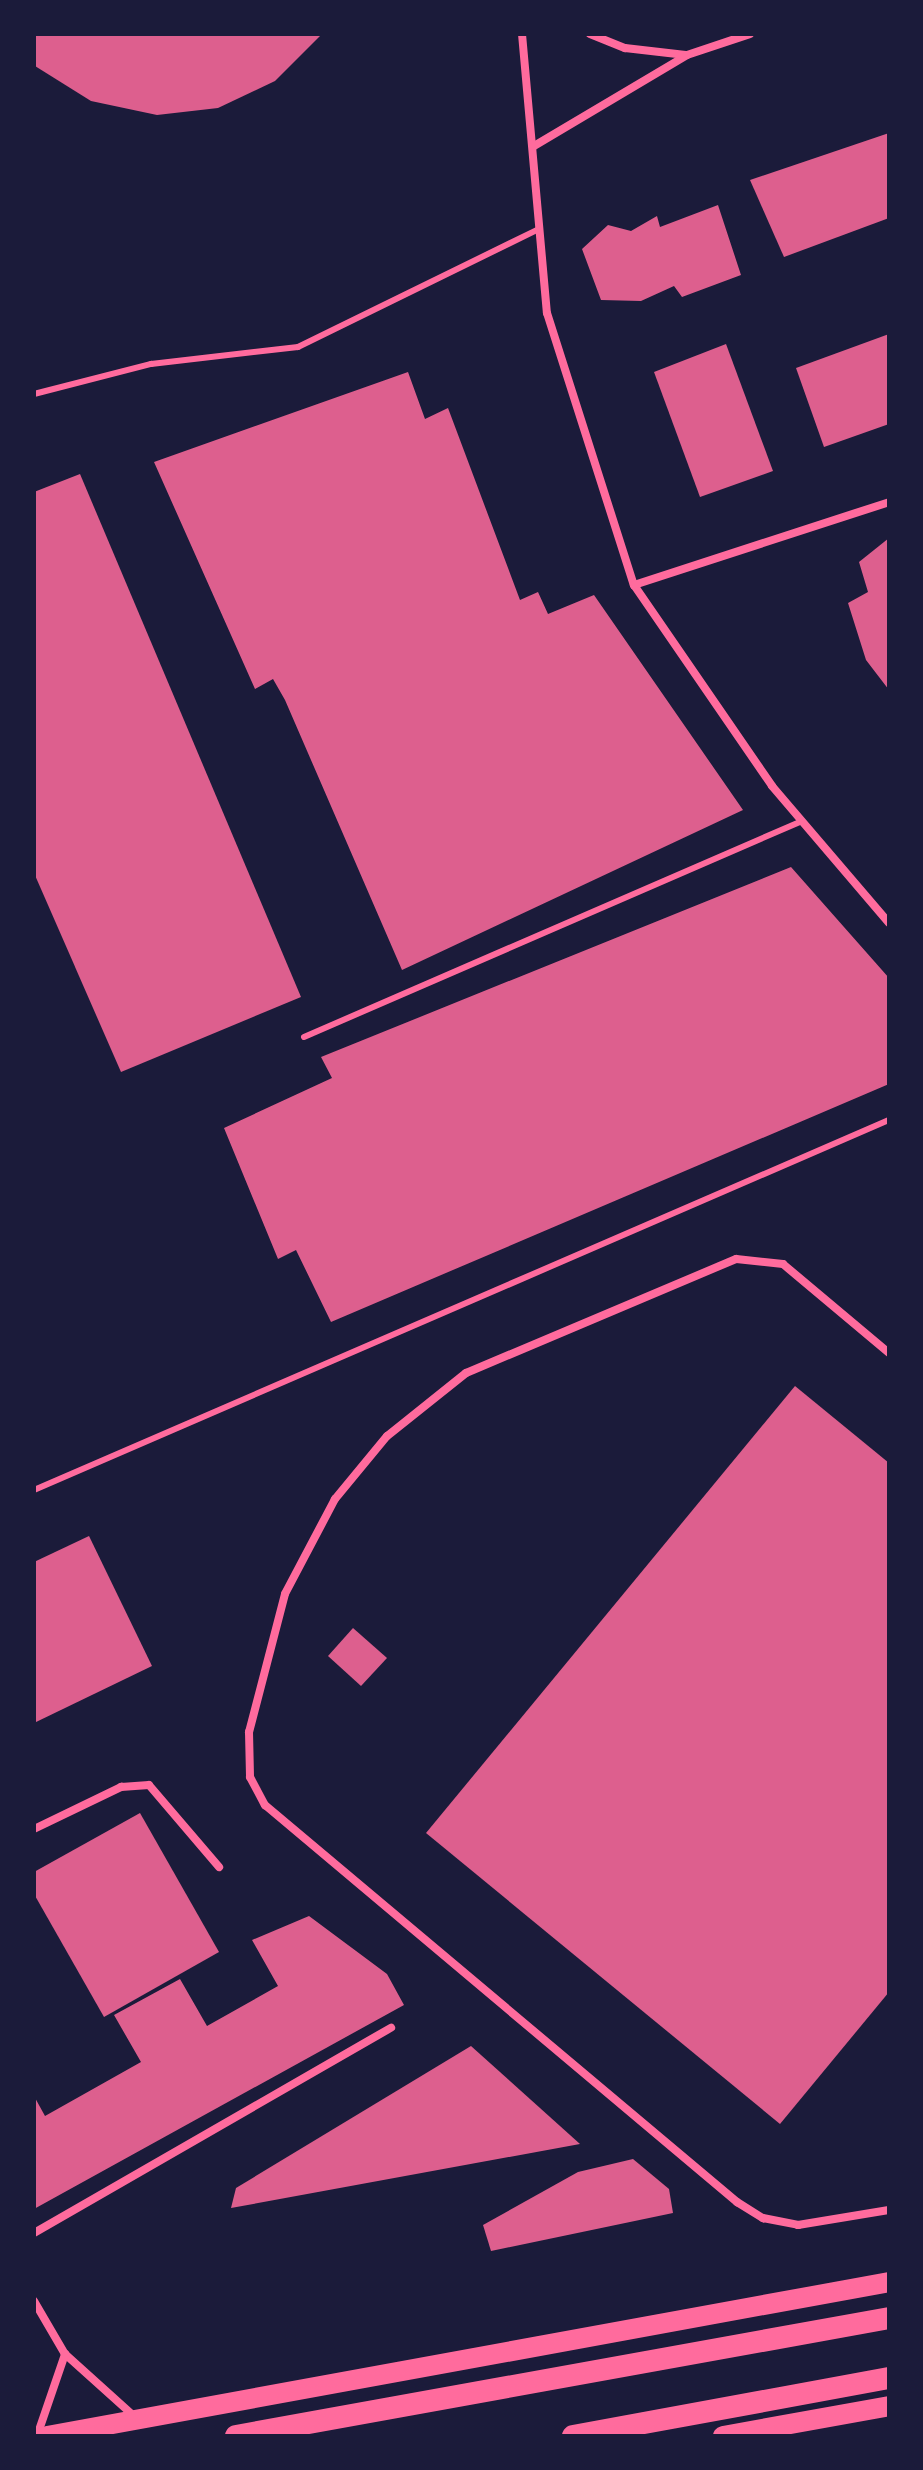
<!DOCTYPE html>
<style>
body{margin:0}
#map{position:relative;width:923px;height:2470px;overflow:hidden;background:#1b1b3a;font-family:Roboto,sans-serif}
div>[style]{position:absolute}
.building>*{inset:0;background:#dd5f8e}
.service>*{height:6px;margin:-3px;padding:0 3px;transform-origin:3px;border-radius:3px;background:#ff6b9d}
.minor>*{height:8px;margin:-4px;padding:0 4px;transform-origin:4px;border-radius:4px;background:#ff6b9d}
.primary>*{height:20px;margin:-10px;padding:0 10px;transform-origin:10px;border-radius:10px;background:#ff6b9d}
.trunk>*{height:22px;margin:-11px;padding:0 11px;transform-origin:11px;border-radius:11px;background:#ff6b9d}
span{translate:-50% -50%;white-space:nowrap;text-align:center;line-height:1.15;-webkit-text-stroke:7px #1b1b3a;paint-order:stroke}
.frame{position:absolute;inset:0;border:36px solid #1b1b3a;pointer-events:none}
</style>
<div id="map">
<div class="building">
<i style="clip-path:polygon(34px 34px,322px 34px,275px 81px,218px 108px,157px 115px,91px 101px,35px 66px)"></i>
<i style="clip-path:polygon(889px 133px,889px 218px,784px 257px,750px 180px)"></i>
<i style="clip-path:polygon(718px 205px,741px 275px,682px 297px,674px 286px,641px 301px,601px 300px,582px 249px,608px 225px,631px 231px,657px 216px,660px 227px)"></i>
<i style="clip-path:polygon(889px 334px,889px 424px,824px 447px,796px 368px)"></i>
<i style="clip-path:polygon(726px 344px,773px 471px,700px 497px,654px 372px)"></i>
<i style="clip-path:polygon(408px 372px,425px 419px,448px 408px,520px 600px,538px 592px,548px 614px,594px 595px,743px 810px,402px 970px,285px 700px,273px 679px,255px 689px,154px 462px)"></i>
<i style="clip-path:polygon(80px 474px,301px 997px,121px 1072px,34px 873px,34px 492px)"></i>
<i style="clip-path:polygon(889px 538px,889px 690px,866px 660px,848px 603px,868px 592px,859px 562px)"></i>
<i style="clip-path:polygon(791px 867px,889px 978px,889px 1084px,331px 1322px,296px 1250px,278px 1259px,224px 1128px,332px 1078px,321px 1057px)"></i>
<i style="clip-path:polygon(795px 1386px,889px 1463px,889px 1992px,780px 2124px,426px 1833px)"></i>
<i style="clip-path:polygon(89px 1536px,152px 1666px,34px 1723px,34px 1562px)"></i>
<i style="clip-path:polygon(353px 1628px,387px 1658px,361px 1686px,328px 1656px)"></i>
<i style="clip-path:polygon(140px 1813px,219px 1952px,104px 2017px,34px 1894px,34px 1872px)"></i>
<i style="clip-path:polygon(309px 1916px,387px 1974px,404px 2005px,34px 2209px,34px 2096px,45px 2116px,141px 2062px,114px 2015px,180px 1979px,207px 2026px,278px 1986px,252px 1940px)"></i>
<i style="clip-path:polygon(471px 2046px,580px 2144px,231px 2208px,236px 2188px)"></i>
<i style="clip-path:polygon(633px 2159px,669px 2189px,673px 2213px,491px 2251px,483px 2225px,578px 2172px)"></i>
</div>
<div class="service">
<i style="left:34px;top:394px;width:121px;rotate:-14.4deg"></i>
<i style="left:151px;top:364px;width:148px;rotate:-6.6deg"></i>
<i style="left:298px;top:347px;width:268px;rotate:-26.1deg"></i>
<i style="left:304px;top:1037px;width:543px;rotate:-23.45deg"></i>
<i style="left:34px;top:1490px;width:932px;rotate:-23.4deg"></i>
</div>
<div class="minor">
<i style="left:522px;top:34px;width:280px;rotate:84.9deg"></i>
<i style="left:547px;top:313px;width:286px;rotate:72.3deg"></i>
<i style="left:634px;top:585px;width:244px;rotate:55.5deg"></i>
<i style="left:772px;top:786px;width:180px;rotate:49.5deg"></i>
<i style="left:590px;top:34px;width:38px;rotate:22deg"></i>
<i style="left:625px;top:48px;width:61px;rotate:6.5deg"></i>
<i style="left:534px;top:146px;width:178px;rotate:-30.7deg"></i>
<i style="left:687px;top:55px;width:66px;rotate:-18.4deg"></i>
<i style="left:634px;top:585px;width:268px;rotate:-18deg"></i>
<i style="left:889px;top:1353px;width:138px;rotate:-140deg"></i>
<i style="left:783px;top:1264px;width:47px;rotate:-173.9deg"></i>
<i style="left:736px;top:1259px;width:293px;rotate:157.1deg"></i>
<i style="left:466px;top:1373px;width:101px;rotate:141.4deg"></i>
<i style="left:387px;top:1436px;width:82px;rotate:129.5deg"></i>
<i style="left:335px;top:1499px;width:107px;rotate:117.8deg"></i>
<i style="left:285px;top:1594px;width:143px;rotate:104.6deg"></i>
<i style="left:249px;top:1732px;width:45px;rotate:88.7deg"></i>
<i style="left:250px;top:1777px;width:32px;rotate:62deg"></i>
<i style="left:265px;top:1805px;width:617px;rotate:40.07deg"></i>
<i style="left:737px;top:2202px;width:31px;rotate:32deg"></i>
<i style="left:763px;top:2218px;width:36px;rotate:11deg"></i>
<i style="left:798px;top:2225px;width:92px;rotate:-9.4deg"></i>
<i style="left:34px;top:1829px;width:97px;rotate:-25.8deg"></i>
<i style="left:121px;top:1787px;width:28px;rotate:-4deg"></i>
<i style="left:149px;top:1785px;width:108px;rotate:49.5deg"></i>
<i style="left:34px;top:2233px;width:412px;rotate:-29.9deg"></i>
<i style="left:34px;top:2301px;width:61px;rotate:59.7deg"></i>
<i style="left:65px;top:2354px;width:94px;rotate:42deg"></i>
<i style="left:37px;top:2436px;width:87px;rotate:-71.1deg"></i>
</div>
<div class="primary">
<i style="left:47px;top:2436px;width:856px;rotate:-10.36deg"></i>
<i style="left:723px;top:2436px;width:169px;rotate:-10.2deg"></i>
</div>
<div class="trunk">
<i style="left:236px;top:2436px;width:664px;rotate:-10.24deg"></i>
<i style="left:573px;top:2436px;width:321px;rotate:-10.4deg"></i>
</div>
<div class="frame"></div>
</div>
